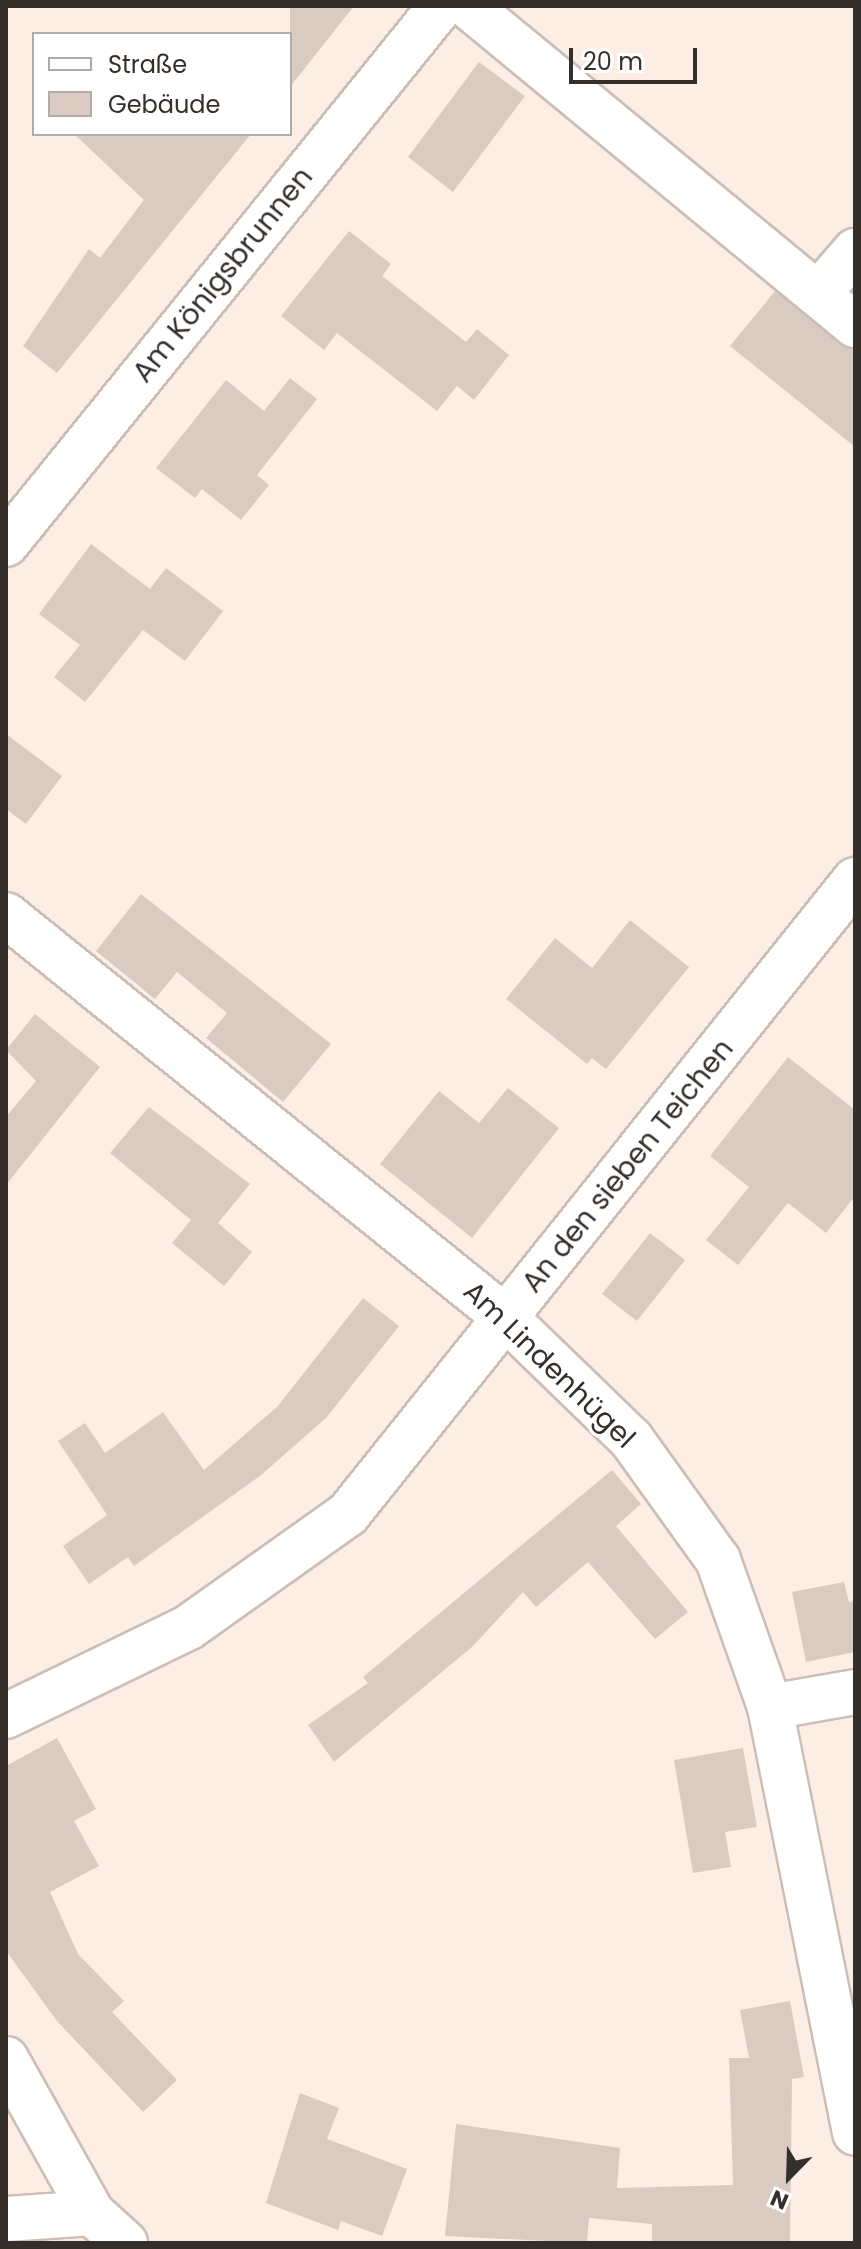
<!DOCTYPE html>
<meta charset="utf-8">
<style>
body{margin:0}
#map{position:relative;width:861px;height:2249px;overflow:hidden;background:#fceee4;font-family:Poppins,sans-serif}
div>[style]{position:absolute}
.building>*{inset:0;background:#d9cbc2}
.roads{filter:drop-shadow(2px 0 #ccbeb5) drop-shadow(-2px 0 #ccbeb5) drop-shadow(0 2px #ccbeb5) drop-shadow(0 -2px #ccbeb5)}
.minor>*{height:44px;margin:-22px;padding:0 22px;transform-origin:22px;border-radius:22px;background:#fff}
span{translate:-50% -50%;white-space:nowrap;text-align:center;line-height:1.15;-webkit-text-stroke:7px #fff;paint-order:stroke}
.street-label{font-size:28px;color:#342f2b}
.frame{position:absolute;inset:0;border:8px solid #342f2b;pointer-events:none}
.legend{position:absolute;left:32px;top:32px;width:260px;height:104px;box-sizing:border-box;background:#fff;border:2px solid #aeacaa;margin:0;padding:10px 14px;list-style:none;font-size:24px;color:#342f2b}
.legend li{display:flex;align-items:center;gap:16px;height:40px}
.legend b{width:40px;border:2px solid #aeacaa}
.north{position:absolute;left:749px;top:2137px;width:80px;height:80px;-webkit-text-stroke:6px #fff;paint-order:stroke;rotate:203deg;font-size:22px;font-weight:700;line-height:32px;text-align:center;color:#342f2b}
.north::after{content:'';display:block;margin:auto;width:28px;height:36px;background:#342f2b;clip-path:polygon(50% 0,100% 100%,50% 72%,0 100%)}
.scale{position:absolute;left:569px;top:48px;width:128px;height:36px;box-sizing:border-box;border:4px solid #342f2b;border-top:0;padding-left:10px;font-size:24px;line-height:28px;white-space:nowrap;color:#342f2b;-webkit-text-stroke:6px #fff;paint-order:stroke}
</style>
<div id="map">
<div class="building">
<i style="clip-path:polygon(290px 6px,354px 6px,290px 87px)"></i>
<i style="clip-path:polygon(479px 62px,525px 96px,453px 192px,408px 157px)"></i>
<i style="clip-path:polygon(74px 134px,251px 134px,57px 373px,23px 346px,89px 249px,100px 258px,144px 200px)"></i>
<i style="clip-path:polygon(349px 231px,391px 264px,382px 276px,466px 342px,477px 329px,509px 355px,474px 400px,457px 386px,437px 411px,337px 333px,324px 350px,281px 316px)"></i>
<i style="clip-path:polygon(775px 291px,855px 351px,855px 447px,730px 346px)"></i>
<i style="clip-path:polygon(290px 378px,317px 399px,257px 475px,269px 485px,241px 520px,202px 489px,195px 498px,156px 468px,226px 380px,264px 411px)"></i>
<i style="clip-path:polygon(91px 544px,150px 589px,166px 568px,223px 611px,185px 661px,143px 630px,85px 702px,54px 677px,80px 645px,39px 614px)"></i>
<i style="clip-path:polygon(6px 734px,62px 776px,26px 824px,6px 809px)"></i>
<i style="clip-path:polygon(141px 894px,331px 1044px,283px 1102px,206px 1038px,227px 1013px,177px 972px,155px 999px,96px 951px)"></i>
<i style="clip-path:polygon(630px 920px,689px 967px,606px 1069px,592px 1058px,587px 1064px,506px 999px,555px 938px,592px 968px)"></i>
<i style="clip-path:polygon(35px 1014px,100px 1067px,6px 1185px,6px 1117px,36px 1081px,6px 1050px)"></i>
<i style="clip-path:polygon(788px 1057px,855px 1110px,855px 1196px,826px 1233px,788px 1203px,738px 1265px,706px 1240px,749px 1187px,710px 1156px)"></i>
<i style="clip-path:polygon(508px 1088px,559px 1128px,472px 1238px,380px 1164px,439px 1091px,479px 1123px)"></i>
<i style="clip-path:polygon(149px 1107px,250px 1184px,218px 1223px,252px 1252px,224px 1286px,172px 1243px,191px 1220px,110px 1153px)"></i>
<i style="clip-path:polygon(650px 1233px,685px 1260px,637px 1321px,602px 1294px)"></i>
<i style="clip-path:polygon(363px 1298px,399px 1326px,326px 1418px,260px 1476px,134px 1566px,128px 1557px,89px 1584px,63px 1546px,107px 1515px,58px 1441px,85px 1423px,105px 1453px,163px 1412px,204px 1470px,277px 1407px)"></i>
<i style="clip-path:polygon(612px 1470px,641px 1504px,616px 1526px,688px 1612px,655px 1639px,588px 1562px,536px 1607px,523px 1592px,473px 1646px,334px 1762px,308px 1725px,368px 1683px,363px 1677px)"></i>
<i style="clip-path:polygon(844px 1582px,849px 1602px,855px 1601px,855px 1652px,806px 1662px,792px 1592px)"></i>
<i style="clip-path:polygon(57px 1738px,96px 1809px,74px 1821px,99px 1866px,50px 1892px,78px 1954px,124px 2001px,112px 2012px,177px 2080px,143px 2112px,57px 2021px,6px 1951px,6px 1766px)"></i>
<i style="clip-path:polygon(743px 1748px,757px 1827px,725px 1832px,731px 1867px,693px 1873px,674px 1760px)"></i>
<i style="clip-path:polygon(790px 2001px,804px 2077px,792px 2079px,790px 2243px,652px 2243px,652px 2224px,589px 2218px,587px 2243px,445px 2236px,456px 2124px,620px 2148px,617px 2188px,733px 2185px,729px 2058px,749px 2058px,740px 2010px)"></i>
<i style="clip-path:polygon(300px 2093px,339px 2108px,327px 2139px,407px 2169px,382px 2236px,341px 2221px,338px 2230px,266px 2203px)"></i>
</div>
<div class="roads">
<div class="minor">
<i style="left:468px;top:6px;width:502px;rotate:39.5deg"></i>
<i style="left:818px;top:294px;width:57px;rotate:-49.3deg"></i>
<i style="left:6px;top:544px;width:692px;rotate:-51.04deg"></i>
<i style="left:6px;top:915px;width:642px;rotate:38.87deg"></i>
<i style="left:506px;top:1318px;width:174px;rotate:44.1deg"></i>
<i style="left:631px;top:1439px;width:149px;rotate:54.3deg"></i>
<i style="left:718px;top:1560px;width:156px;rotate:70.5deg"></i>
<i style="left:770px;top:1707px;width:434px;rotate:78.7deg"></i>
<i style="left:770px;top:1707px;width:86px;rotate:-10deg"></i>
<i style="left:6px;top:1716px;width:203px;rotate:-25.9deg"></i>
<i style="left:189px;top:1627px;width:195px;rotate:-35.4deg"></i>
<i style="left:348px;top:1514px;width:812px;rotate:-51.35deg"></i>
<i style="left:6px;top:2059px;width:176px;rotate:60.8deg"></i>
<i style="left:92px;top:2213px;width:45px;rotate:42.3deg"></i>
<i style="left:6px;top:2219px;width:86px;rotate:-4deg"></i>
</div>
</div>
<div class="street-label">
<span style="left:223px;top:275px;rotate:-51deg">Am Königsbrunnen</span>
<span style="left:628px;top:1166px;rotate:-51deg">An den sieben Teichen</span>
<span style="left:549px;top:1365px;rotate:44deg">Am Lindenhügel</span>
</div>
<div class="frame"></div>
<ul class="legend">
<li><b style="height:10px;background:#fff"></b>Straße</li>
<li><b style="height:22px;background:#d9cbc2"></b>Gebäude</li>
</ul>
<div class="north">N</div>
<div class="scale">20 m</div>
</div>
